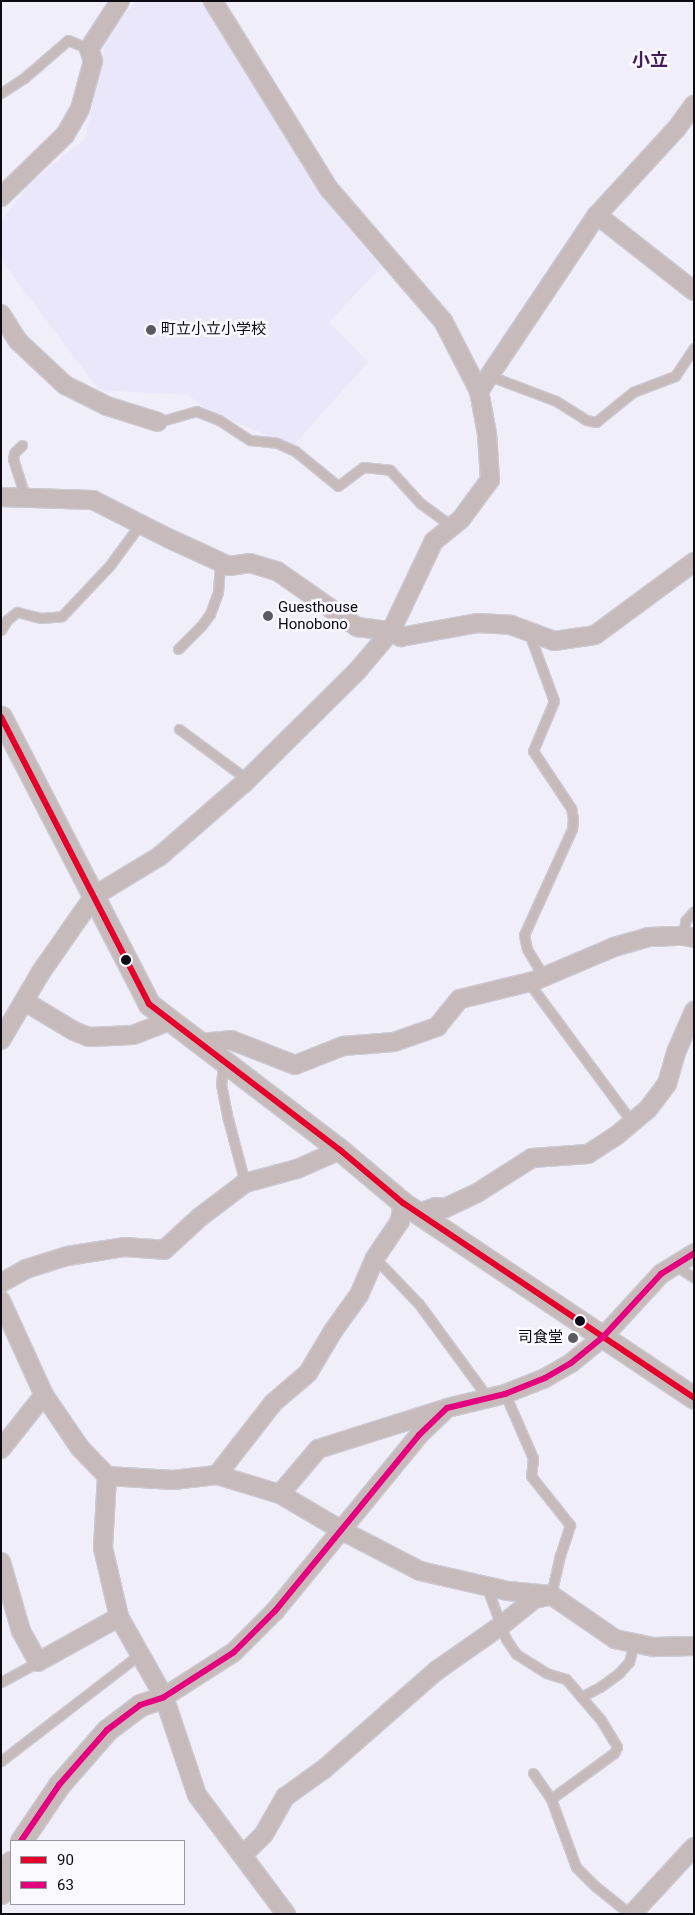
<!DOCTYPE html>
<meta charset="utf-8">
<style>
body{margin:0}
#map{position:relative;width:695px;height:1915px;overflow:hidden;background:#f0eef8;font-family:Roboto,"Noto Sans JP",sans-serif}
div>[style]{position:absolute}
.built>*{inset:0;background:#eae7fb}
.roads{filter:drop-shadow(1px 0 #cccad3) drop-shadow(-1px 0 #cccad3) drop-shadow(0 1px #cccad3) drop-shadow(0 -1px #cccad3)}
.service>*{height:9px;margin:-4.5px;padding:0 4.5px;transform-origin:4.5px;border-radius:4.5px;background:#c6babb}
.minor>*{height:18px;margin:-9px;padding:0 9px;transform-origin:9px;border-radius:9px;background:#c6babb}
.tertiary>*{height:21px;margin:-10.5px;padding:0 10.5px;transform-origin:10.5px;border-radius:10.5px;background:#c6babb}
.bus-1>*{height:6px;margin:-3px;padding:0 3px;transform-origin:3px;border-radius:3px;background:#e4002b}
.bus-2>*{height:6px;margin:-3px;padding:0 3px;transform-origin:3px;border-radius:3px;background:#e5007d}
.dots>*{width:14px;height:14px;translate:-50% -50%;box-sizing:border-box;border:2px solid #faf9ff;border-radius:50%}
span{translate:-50% -50%;white-space:nowrap;text-align:center;line-height:1.15;-webkit-text-stroke:5px #faf9ff;paint-order:stroke}
.poi-label{font-size:15px;color:#0b0a13}
.left{translate:0 -50%;text-align:left}
.right{translate:-100% -50%;text-align:right}
.quarter-label{font-size:18px;color:#441f55;font-weight:700}
.frame{position:absolute;inset:0;border:2px solid #0b0a13;pointer-events:none}
.legend{position:absolute;left:10px;top:1840px;width:175px;height:65px;box-sizing:border-box;background:#faf9ff;border:1px solid #9a99a1;margin:0;padding:6px 9px;list-style:none;font-size:15px;color:#0b0a13}
.legend li{display:flex;align-items:center;gap:10px;height:25px}
.legend b{width:25px;border:1px solid #9a99a1}
</style>
<div id="map">
<div class="built">
<i style="clip-path:polygon(137px 1px,201px 1px,322px 196px,381px 267px,329px 322px,368px 362px,293px 446px,209px 411px,188px 395px,99px 390px,1px 260px,1px 222px,31px 182px,85px 139px,108px 31px)"></i>
</div>
<div class="roads">
<div class="service">
<i style="left:1px;top:93px;width:27px;rotate:-33deg"></i>
<i style="left:24px;top:78px;width:58px;rotate:-40.8deg"></i>
<i style="left:68px;top:40px;width:23px;rotate:23deg"></i>
<i style="left:490px;top:376px;width:71px;rotate:20.7deg"></i>
<i style="left:556px;top:401px;width:36px;rotate:32deg"></i>
<i style="left:587px;top:420px;width:9px;rotate:13deg"></i>
<i style="left:596px;top:422px;width:48px;rotate:-39deg"></i>
<i style="left:633px;top:392px;width:45px;rotate:-20.9deg"></i>
<i style="left:675px;top:376px;width:34px;rotate:-56deg"></i>
<i style="left:158px;top:422px;width:40px;rotate:-16deg"></i>
<i style="left:196px;top:411px;width:25px;rotate:21deg"></i>
<i style="left:219px;top:420px;width:37px;rotate:33deg"></i>
<i style="left:250px;top:440px;width:27px;rotate:6deg"></i>
<i style="left:277px;top:443px;width:20px;rotate:24deg"></i>
<i style="left:295px;top:451px;width:55px;rotate:39.1deg"></i>
<i style="left:338px;top:486px;width:31px;rotate:-37deg"></i>
<i style="left:363px;top:467px;width:27px;rotate:6deg"></i>
<i style="left:390px;top:470px;width:45px;rotate:47.7deg"></i>
<i style="left:420px;top:503px;width:39px;rotate:36deg"></i>
<i style="left:22px;top:445px;width:11px;rotate:135deg"></i>
<i style="left:14px;top:453px;width:6px;rotate:99deg"></i>
<i style="left:13px;top:459px;width:39px;rotate:72deg"></i>
<i style="left:1px;top:630px;width:12px;rotate:-59deg"></i>
<i style="left:7px;top:620px;width:13px;rotate:-39deg"></i>
<i style="left:17px;top:612px;width:25px;rotate:14deg"></i>
<i style="left:41px;top:618px;width:21px;rotate:-5deg"></i>
<i style="left:62px;top:616px;width:70px;rotate:-46.7deg"></i>
<i style="left:110px;top:565px;width:52px;rotate:-53.6deg"></i>
<i style="left:529px;top:633px;width:72px;rotate:69.8deg"></i>
<i style="left:554px;top:701px;width:54px;rotate:112.8deg"></i>
<i style="left:533px;top:751px;width:69px;rotate:56.3deg"></i>
<i style="left:571px;top:808px;width:10px;rotate:79deg"></i>
<i style="left:573px;top:818px;width:11px;rotate:95deg"></i>
<i style="left:572px;top:829px;width:116px;rotate:114.4deg"></i>
<i style="left:524px;top:935px;width:14px;rotate:78deg"></i>
<i style="left:527px;top:949px;width:33px;rotate:59deg"></i>
<i style="left:178px;top:649px;width:33px;rotate:-45deg"></i>
<i style="left:201px;top:626px;width:15px;rotate:-53deg"></i>
<i style="left:210px;top:614px;width:23px;rotate:-70deg"></i>
<i style="left:218px;top:592px;width:31px;rotate:-86deg"></i>
<i style="left:179px;top:729px;width:86px;rotate:36.5deg"></i>
<i style="left:684px;top:936px;width:15px;rotate:-86deg"></i>
<i style="left:685px;top:921px;width:13px;rotate:-48deg"></i>
<i style="left:529px;top:983px;width:173px;rotate:53.5deg"></i>
<i style="left:223px;top:1063px;width:21px;rotate:95deg"></i>
<i style="left:221px;top:1084px;width:36px;rotate:79deg"></i>
<i style="left:228px;top:1119px;width:66px;rotate:75.1deg"></i>
<i style="left:375px;top:1258px;width:64px;rotate:46.3deg"></i>
<i style="left:419px;top:1304px;width:117px;rotate:53.7deg"></i>
<i style="left:675px;top:1265px;width:23px;rotate:34deg"></i>
<i style="left:505px;top:1394px;width:70px;rotate:66.4deg"></i>
<i style="left:533px;top:1458px;width:18px;rotate:96deg"></i>
<i style="left:531px;top:1476px;width:63px;rotate:51.5deg"></i>
<i style="left:570px;top:1525px;width:32px;rotate:108deg"></i>
<i style="left:560px;top:1555px;width:41px;rotate:102.7deg"></i>
<i style="left:486px;top:1585px;width:58px;rotate:69.7deg"></i>
<i style="left:506px;top:1639px;width:18px;rotate:56deg"></i>
<i style="left:516px;top:1654px;width:36px;rotate:32deg"></i>
<i style="left:546px;top:1673px;width:21px;rotate:17deg"></i>
<i style="left:566px;top:1679px;width:54px;rotate:49.5deg"></i>
<i style="left:601px;top:1720px;width:31px;rotate:59deg"></i>
<i style="left:617px;top:1747px;width:7px;rotate:117deg"></i>
<i style="left:614px;top:1753px;width:78px;rotate:143.9deg"></i>
<i style="left:1px;top:1682px;width:42px;rotate:-28.4deg"></i>
<i style="left:581px;top:1697px;width:21px;rotate:-28deg"></i>
<i style="left:600px;top:1687px;width:24px;rotate:-36deg"></i>
<i style="left:619px;top:1673px;width:15px;rotate:-48deg"></i>
<i style="left:629px;top:1662px;width:20px;rotate:-75deg"></i>
<i style="left:1px;top:1761px;width:175px;rotate:-37.6deg"></i>
<i style="left:533px;top:1773px;width:32px;rotate:55deg"></i>
<i style="left:551px;top:1799px;width:72px;rotate:69.8deg"></i>
<i style="left:576px;top:1867px;width:27px;rotate:45deg"></i>
<i style="left:595px;top:1886px;width:45px;rotate:38.7deg"></i>
</div>
<div class="minor">
<i style="left:1px;top:197px;width:89px;rotate:-44.1deg"></i>
<i style="left:65px;top:135px;width:30px;rotate:-60deg"></i>
<i style="left:80px;top:109px;width:50px;rotate:-74.8deg"></i>
<i style="left:93px;top:61px;width:13px;rotate:-108deg"></i>
<i style="left:89px;top:49px;width:57px;rotate:-57.1deg"></i>
<i style="left:597px;top:215px;width:123px;rotate:38.1deg"></i>
<i style="left:1px;top:314px;width:32px;rotate:58deg"></i>
<i style="left:18px;top:341px;width:64px;rotate:43.1deg"></i>
<i style="left:65px;top:385px;width:47px;rotate:26.6deg"></i>
<i style="left:107px;top:406px;width:53px;rotate:17.4deg"></i>
<i style="left:479px;top:391px;width:212px;rotate:-56.2deg"></i>
<i style="left:597px;top:215px;width:118px;rotate:-47.4deg"></i>
<i style="left:677px;top:128px;width:29px;rotate:-54deg"></i>
<i style="left:1px;top:497px;width:92px;rotate:1.9deg"></i>
<i style="left:93px;top:500px;width:84px;rotate:26.9deg"></i>
<i style="left:168px;top:538px;width:67px;rotate:24.7deg"></i>
<i style="left:229px;top:566px;width:21px;rotate:-8deg"></i>
<i style="left:250px;top:563px;width:28px;rotate:17deg"></i>
<i style="left:277px;top:571px;width:98px;rotate:35deg"></i>
<i style="left:357px;top:627px;width:34px;rotate:7deg"></i>
<i style="left:391px;top:631px;width:12px;rotate:31deg"></i>
<i style="left:401px;top:637px;width:77px;rotate:-10.4deg"></i>
<i style="left:477px;top:623px;width:34px;rotate:3deg"></i>
<i style="left:511px;top:625px;width:46px;rotate:20.4deg"></i>
<i style="left:554px;top:641px;width:41px;rotate:-8.3deg"></i>
<i style="left:595px;top:635px;width:123px;rotate:-36.4deg"></i>
<i style="left:24px;top:1001px;width:58px;rotate:31deg"></i>
<i style="left:74px;top:1031px;width:16px;rotate:22deg"></i>
<i style="left:89px;top:1037px;width:44px;rotate:-2.6deg"></i>
<i style="left:133px;top:1035px;width:40px;rotate:-21deg"></i>
<i style="left:1px;top:1040px;width:79px;rotate:-59.5deg"></i>
<i style="left:41px;top:972px;width:93px;rotate:-55.1deg"></i>
<i style="left:94px;top:896px;width:77px;rotate:-31.2deg"></i>
<i style="left:160px;top:856px;width:111px;rotate:-41deg"></i>
<i style="left:244px;top:783px;width:161px;rotate:-44.7deg"></i>
<i style="left:358px;top:670px;width:51px;rotate:-49.8deg"></i>
<i style="left:391px;top:631px;width:100px;rotate:-64.5deg"></i>
<i style="left:434px;top:541px;width:35px;rotate:-39deg"></i>
<i style="left:461px;top:519px;width:49px;rotate:-53.4deg"></i>
<i style="left:490px;top:480px;width:46px;rotate:-93.7deg"></i>
<i style="left:487px;top:434px;width:44px;rotate:-100.5deg"></i>
<i style="left:479px;top:391px;width:79px;rotate:-117.2deg"></i>
<i style="left:443px;top:321px;width:174px;rotate:-130.8deg"></i>
<i style="left:329px;top:189px;width:221px;rotate:-121.7deg"></i>
<i style="left:199px;top:1043px;width:32px;rotate:-5deg"></i>
<i style="left:231px;top:1040px;width:69px;rotate:21.3deg"></i>
<i style="left:295px;top:1065px;width:52px;rotate:-21.6deg"></i>
<i style="left:343px;top:1046px;width:51px;rotate:-4.5deg"></i>
<i style="left:394px;top:1042px;width:46px;rotate:-19.2deg"></i>
<i style="left:437px;top:1027px;width:36px;rotate:-51deg"></i>
<i style="left:460px;top:999px;width:76px;rotate:-13.7deg"></i>
<i style="left:534px;top:981px;width:87px;rotate:-23deg"></i>
<i style="left:614px;top:947px;width:35px;rotate:-16deg"></i>
<i style="left:648px;top:937px;width:36px;rotate:-2deg"></i>
<i style="left:684px;top:936px;width:10px;rotate:11deg"></i>
<i style="left:418px;top:1213px;width:19px;rotate:-18deg"></i>
<i style="left:436px;top:1207px;width:9px;rotate:6deg"></i>
<i style="left:445px;top:1208px;width:35px;rotate:-25deg"></i>
<i style="left:477px;top:1193px;width:65px;rotate:-32.5deg"></i>
<i style="left:532px;top:1158px;width:56px;rotate:-4.1deg"></i>
<i style="left:588px;top:1154px;width:33px;rotate:-33deg"></i>
<i style="left:616px;top:1136px;width:42px;rotate:-40.2deg"></i>
<i style="left:648px;top:1109px;width:31px;rotate:-53deg"></i>
<i style="left:667px;top:1084px;width:35px;rotate:-74deg"></i>
<i style="left:677px;top:1050px;width:43px;rotate:-66.4deg"></i>
<i style="left:1px;top:1283px;width:29px;rotate:-29deg"></i>
<i style="left:26px;top:1269px;width:43px;rotate:-17.6deg"></i>
<i style="left:67px;top:1256px;width:59px;rotate:-8.8deg"></i>
<i style="left:125px;top:1247px;width:39px;rotate:4deg"></i>
<i style="left:164px;top:1250px;width:49px;rotate:-42.5deg"></i>
<i style="left:200px;top:1217px;width:56px;rotate:-37.1deg"></i>
<i style="left:245px;top:1183px;width:54px;rotate:-15.1deg"></i>
<i style="left:297px;top:1169px;width:47px;rotate:-23.8deg"></i>
<i style="left:1px;top:1301px;width:103px;rotate:65.4deg"></i>
<i style="left:44px;top:1395px;width:64px;rotate:55.8deg"></i>
<i style="left:80px;top:1448px;width:39px;rotate:46deg"></i>
<i style="left:107px;top:1476px;width:66px;rotate:3.5deg"></i>
<i style="left:173px;top:1480px;width:44px;rotate:-6.5deg"></i>
<i style="left:217px;top:1475px;width:66px;rotate:16.8deg"></i>
<i style="left:280px;top:1494px;width:71px;rotate:30.5deg"></i>
<i style="left:341px;top:1530px;width:89px;rotate:27.4deg"></i>
<i style="left:420px;top:1571px;width:90px;rotate:12.8deg"></i>
<i style="left:508px;top:1591px;width:43px;rotate:5.3deg"></i>
<i style="left:551px;top:1595px;width:78px;rotate:34.5deg"></i>
<i style="left:615px;top:1639px;width:40px;rotate:12deg"></i>
<i style="left:654px;top:1647px;width:40px;rotate:-1.4deg"></i>
<i style="left:1px;top:1449px;width:69px;rotate:-51.5deg"></i>
<i style="left:217px;top:1475px;width:91px;rotate:-52.1deg"></i>
<i style="left:273px;top:1403px;width:46px;rotate:-40.6deg"></i>
<i style="left:308px;top:1373px;width:49px;rotate:-59.2deg"></i>
<i style="left:333px;top:1331px;width:44px;rotate:-54.2deg"></i>
<i style="left:359px;top:1295px;width:40px;rotate:-66.6deg"></i>
<i style="left:375px;top:1258px;width:45px;rotate:-56deg"></i>
<i style="left:400px;top:1221px;width:18px;rotate:-81deg"></i>
<i style="left:107px;top:1476px;width:72px;rotate:93.2deg"></i>
<i style="left:103px;top:1548px;width:71px;rotate:76.9deg"></i>
<i style="left:119px;top:1617px;width:92px;rotate:60.6deg"></i>
<i style="left:164px;top:1697px;width:103px;rotate:71.4deg"></i>
<i style="left:197px;top:1795px;width:149px;rotate:53.2deg"></i>
<i style="left:280px;top:1494px;width:59px;rotate:-49.8deg"></i>
<i style="left:318px;top:1449px;width:130px;rotate:-17.5deg"></i>
<i style="left:1px;top:1562px;width:72px;rotate:73.8deg"></i>
<i style="left:21px;top:1631px;width:35px;rotate:61deg"></i>
<i style="left:38px;top:1662px;width:93px;rotate:-29.1deg"></i>
<i style="left:164px;top:1697px;width:83px;rotate:-32.7deg"></i>
<i style="left:234px;top:1652px;width:58px;rotate:-45deg"></i>
<i style="left:275px;top:1611px;width:227px;rotate:-50.7deg"></i>
<i style="left:419px;top:1435px;width:39px;rotate:-44deg"></i>
<i style="left:447px;top:1408px;width:60px;rotate:-13.6deg"></i>
<i style="left:505px;top:1394px;width:43px;rotate:-21.8deg"></i>
<i style="left:545px;top:1378px;width:30px;rotate:-30deg"></i>
<i style="left:571px;top:1363px;width:41px;rotate:-39.1deg"></i>
<i style="left:603px;top:1337px;width:86px;rotate:-47.4deg"></i>
<i style="left:661px;top:1274px;width:39px;rotate:-32deg"></i>
<i style="left:243px;top:1855px;width:30px;rotate:-45deg"></i>
<i style="left:264px;top:1834px;width:43px;rotate:-60.4deg"></i>
<i style="left:285px;top:1797px;width:48px;rotate:-35.7deg"></i>
<i style="left:324px;top:1769px;width:149px;rotate:-41.2deg"></i>
<i style="left:436px;top:1671px;width:80px;rotate:-34.9deg"></i>
<i style="left:502px;top:1625px;width:41px;rotate:-39.1deg"></i>
<i style="left:534px;top:1599px;width:14px;rotate:-12deg"></i>
<i style="left:632px;top:1914px;width:91px;rotate:-47.2deg"></i>
</div>
<div class="tertiary">
<i style="left:1px;top:717px;width:323px;rotate:62.7deg"></i>
<i style="left:149px;top:1004px;width:240px;rotate:37.4deg"></i>
<i style="left:340px;top:1150px;width:82px;rotate:40.1deg"></i>
<i style="left:403px;top:1203px;width:350px;rotate:33.8deg"></i>
<i style="left:21px;top:1841px;width:68px;rotate:-55.8deg"></i>
<i style="left:59px;top:1785px;width:73px;rotate:-48.9deg"></i>
<i style="left:107px;top:1730px;width:41px;rotate:-37.1deg"></i>
<i style="left:140px;top:1705px;width:25px;rotate:-18deg"></i>
<i style="left:1px;top:1893px;width:13px;rotate:-81deg"></i>
<i style="left:3px;top:1880px;width:20px;rotate:-66deg"></i>
</div>
</div>
<div class="bus-1">
<i style="left:1px;top:717px;width:323px;rotate:62.7deg"></i>
<i style="left:149px;top:1004px;width:240px;rotate:37.4deg"></i>
<i style="left:340px;top:1150px;width:82px;rotate:40.1deg"></i>
<i style="left:403px;top:1203px;width:350px;rotate:33.8deg"></i>
</div>
<div class="bus-2">
<i style="left:21px;top:1841px;width:68px;rotate:-55.8deg"></i>
<i style="left:59px;top:1785px;width:73px;rotate:-48.9deg"></i>
<i style="left:107px;top:1730px;width:41px;rotate:-37.1deg"></i>
<i style="left:140px;top:1705px;width:25px;rotate:-18deg"></i>
<i style="left:164px;top:1697px;width:83px;rotate:-32.7deg"></i>
<i style="left:234px;top:1652px;width:58px;rotate:-45deg"></i>
<i style="left:275px;top:1611px;width:227px;rotate:-50.7deg"></i>
<i style="left:419px;top:1435px;width:39px;rotate:-44deg"></i>
<i style="left:447px;top:1408px;width:60px;rotate:-13.6deg"></i>
<i style="left:505px;top:1394px;width:43px;rotate:-21.8deg"></i>
<i style="left:545px;top:1378px;width:30px;rotate:-30deg"></i>
<i style="left:571px;top:1363px;width:41px;rotate:-39.1deg"></i>
<i style="left:603px;top:1337px;width:86px;rotate:-47.4deg"></i>
<i style="left:661px;top:1274px;width:39px;rotate:-32deg"></i>
</div>
<div class="dots">
<i style="left:151px;top:330px;background:#5b5a63"></i>
<i style="left:268px;top:616px;background:#5b5a63"></i>
<i style="left:126px;top:960px;background:#0b0a13"></i>
<i style="left:580px;top:1321px;background:#0b0a13"></i>
<i style="left:573px;top:1338px;background:#5b5a63"></i>
</div>
<div class="poi-label">
<span class="left" style="left:161px;top:330px">町立小立小学校</span>
<span class="left" style="left:278px;top:616px">Guesthouse<br>Honobono</span>
<span class="right" style="left:563px;top:1338px">司食堂</span>
</div>
<div class="quarter-label">
<span style="left:650px;top:60px">小立</span>
</div>
<div class="frame"></div>
<ul class="legend">
<li><b style="height:6px;background:#e4002b"></b>90</li>
<li><b style="height:6px;background:#e5007d"></b>63</li>
</ul>
</div>
